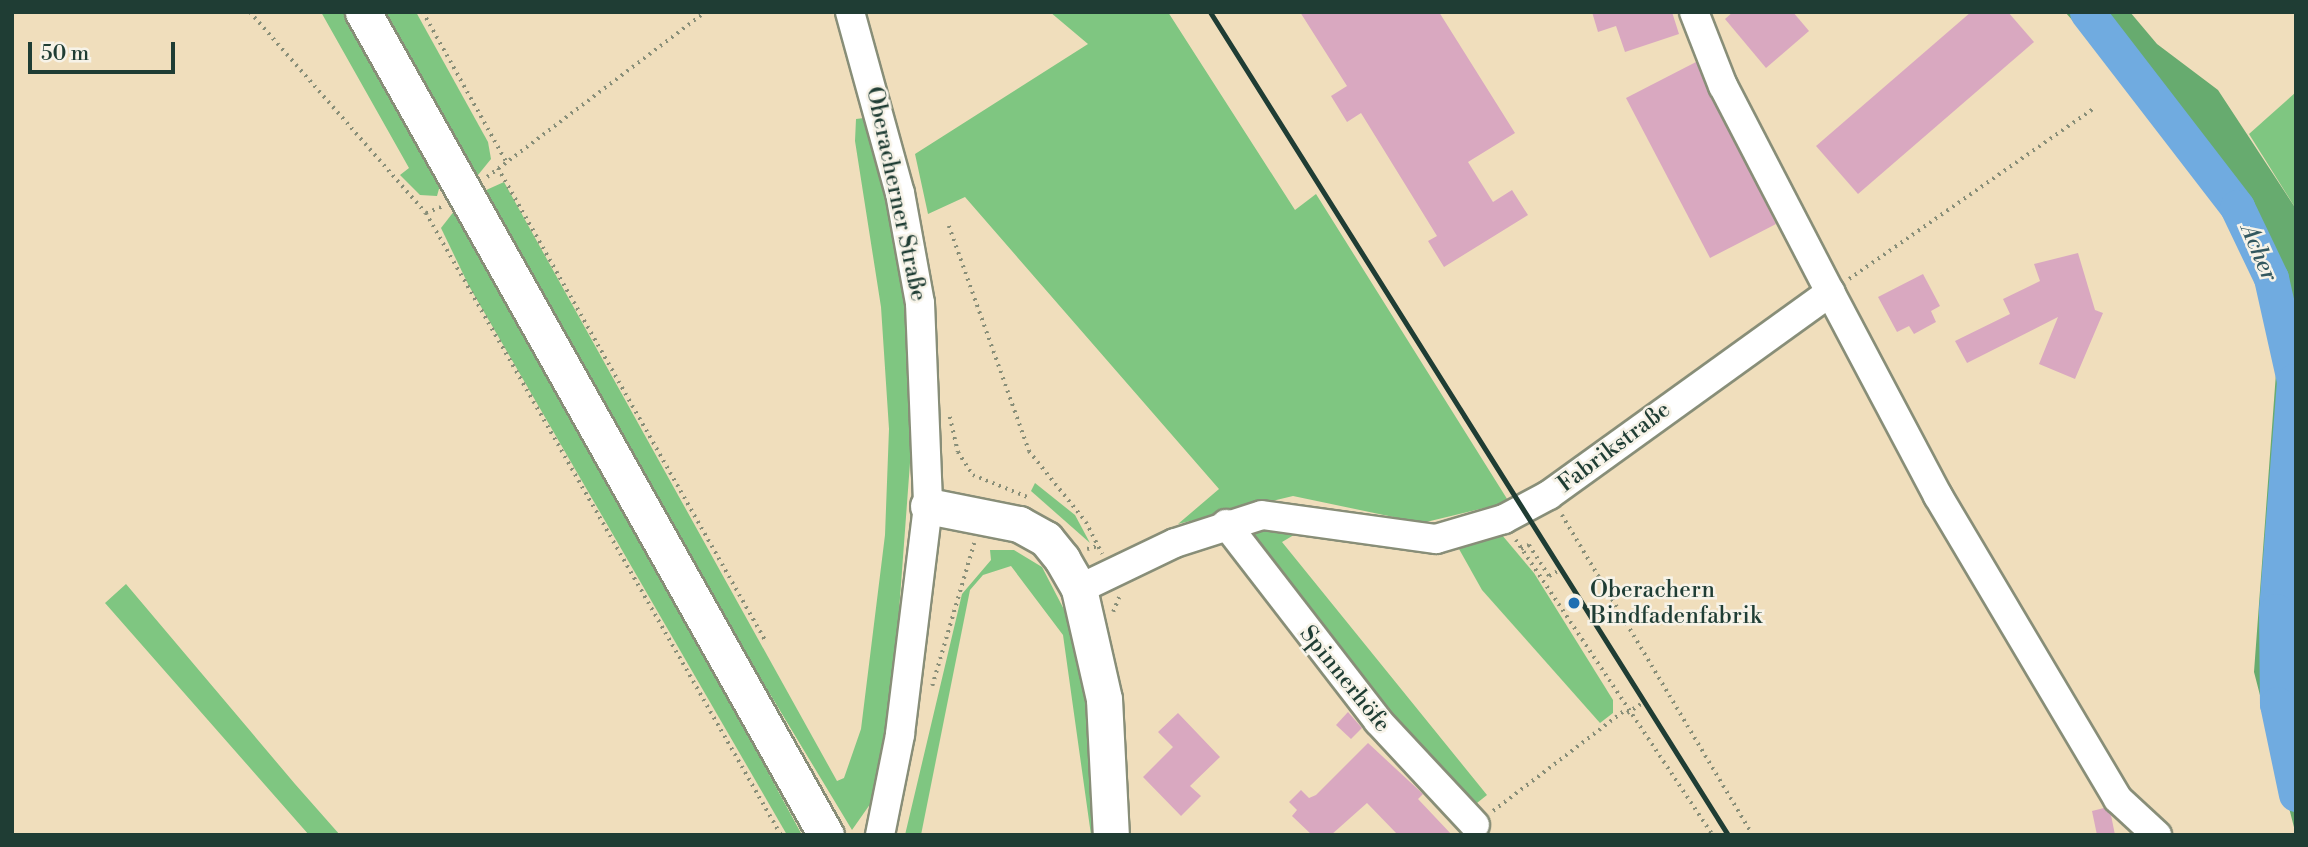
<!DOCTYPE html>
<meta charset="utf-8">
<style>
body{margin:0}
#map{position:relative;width:2308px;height:847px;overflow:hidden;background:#f0debc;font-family:"Libre Bodoni",serif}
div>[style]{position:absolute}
.green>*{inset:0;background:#7fc681}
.forest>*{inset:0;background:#67ab6f}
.river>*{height:35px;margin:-17.5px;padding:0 17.5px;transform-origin:17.5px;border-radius:17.5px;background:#70abe0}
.building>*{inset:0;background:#d9a8c0}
.path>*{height:3.5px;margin-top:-1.75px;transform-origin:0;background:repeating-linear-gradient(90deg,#888e78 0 2px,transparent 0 7px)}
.roads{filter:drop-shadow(2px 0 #888e78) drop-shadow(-2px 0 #888e78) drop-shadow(0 2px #888e78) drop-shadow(0 -2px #888e78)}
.minor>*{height:28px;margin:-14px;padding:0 14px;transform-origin:14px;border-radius:14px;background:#fff}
.major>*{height:35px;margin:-17.5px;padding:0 17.5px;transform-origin:17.5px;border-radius:17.5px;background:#fff}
.rail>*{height:5px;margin:-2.5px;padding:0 2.5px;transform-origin:2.5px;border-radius:2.5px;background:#1f3d34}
.dots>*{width:19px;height:19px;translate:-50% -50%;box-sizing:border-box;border:4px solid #f7f3e8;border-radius:50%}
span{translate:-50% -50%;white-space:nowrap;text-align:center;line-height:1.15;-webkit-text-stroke:5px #f7f3e8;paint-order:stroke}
.street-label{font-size:23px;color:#1f3d34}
.poi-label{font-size:23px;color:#1f3d34}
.left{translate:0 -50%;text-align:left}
.water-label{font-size:24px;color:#33585f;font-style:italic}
.frame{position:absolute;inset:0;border:14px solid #1f3d34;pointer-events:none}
.scale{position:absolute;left:28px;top:42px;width:147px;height:32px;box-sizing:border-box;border:4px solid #1f3d34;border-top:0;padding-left:9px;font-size:21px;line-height:24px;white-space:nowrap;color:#1f3d34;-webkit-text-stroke:5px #f7f3e8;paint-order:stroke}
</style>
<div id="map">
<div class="green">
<i style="clip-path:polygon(321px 12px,350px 12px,442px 178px,437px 196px,420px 195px,400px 175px,409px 168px)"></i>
<i style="clip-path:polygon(379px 12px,416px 12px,488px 142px,491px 159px,478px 175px,472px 176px)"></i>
<i style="clip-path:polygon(1050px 12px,1168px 12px,1295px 210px,1316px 194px,1509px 502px,1422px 523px,1293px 496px,1178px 524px,1219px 489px,965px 197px,928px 214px,915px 154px,1088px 44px)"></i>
<i style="clip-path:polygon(2296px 92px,2296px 209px,2249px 134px)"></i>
<i style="clip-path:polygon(872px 117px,908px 325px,912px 436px,891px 719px,873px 800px,852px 830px,639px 477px,484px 191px,504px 182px,837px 781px,844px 778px,861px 729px,885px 535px,889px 429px,881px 307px,855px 141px,856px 119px)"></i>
<i style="clip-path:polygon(455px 210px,608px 477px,802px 835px,787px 835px,469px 286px,441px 228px)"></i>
<i style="clip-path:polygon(1035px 483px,1075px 515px,1090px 543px,1031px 491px)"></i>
<i style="clip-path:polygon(1262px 526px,1304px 529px,1282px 542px,1487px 795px,1477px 803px,1450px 796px,1252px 537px)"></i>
<i style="clip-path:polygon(1502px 535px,1534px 573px,1613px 700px,1613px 713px,1600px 723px,1482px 590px,1459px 549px)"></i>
<i style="clip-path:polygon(990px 550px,1014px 550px,1042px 567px,1071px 623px,1093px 703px,1101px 835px,1091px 835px,1063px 635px,1011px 566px,983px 575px,970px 590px,921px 835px,905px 835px,962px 594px,991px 560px)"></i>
<i style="clip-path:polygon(126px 584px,295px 784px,340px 835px,309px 835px,105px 603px)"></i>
</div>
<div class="forest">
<i style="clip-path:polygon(2065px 12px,2130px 12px,2157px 44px,2218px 90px,2296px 209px,2296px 835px,2254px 672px,2276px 373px,2260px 290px,2227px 217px,2134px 89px)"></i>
</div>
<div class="river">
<i style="left:2087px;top:12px;width:246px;rotate:52.4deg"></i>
<i style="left:2237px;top:207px;width:79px;rotate:64.4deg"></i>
<i style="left:2271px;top:278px;width:106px;rotate:77.4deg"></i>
<i style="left:2294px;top:381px;width:231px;rotate:94.5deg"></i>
<i style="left:2276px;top:611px;width:93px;rotate:89.4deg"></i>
<i style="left:2277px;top:704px;width:92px;rotate:78.1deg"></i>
</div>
<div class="building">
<i style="clip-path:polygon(1300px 12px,1439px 12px,1515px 133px,1468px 162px,1493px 202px,1512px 190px,1528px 215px,1444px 267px,1428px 241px,1437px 236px,1361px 113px,1347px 122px,1331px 96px,1347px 86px)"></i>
<i style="clip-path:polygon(1592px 12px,1672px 12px,1679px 34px,1625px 52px,1616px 26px,1598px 32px)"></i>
<i style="clip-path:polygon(1733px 12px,1793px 12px,1809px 31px,1766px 68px,1725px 19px)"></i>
<i style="clip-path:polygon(1971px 12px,2008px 12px,2034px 42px,1858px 194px,1816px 146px)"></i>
<i style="clip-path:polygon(1696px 62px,1776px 224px,1710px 258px,1626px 98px)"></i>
<i style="clip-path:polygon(2078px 253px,2095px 310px,2103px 313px,2075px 379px,2039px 364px,2058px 317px,1967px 363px,1955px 341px,2010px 314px,2003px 299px,2040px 281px,2034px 264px)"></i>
<i style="clip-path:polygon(1923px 274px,1940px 306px,1931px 311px,1936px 322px,1914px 334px,1909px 326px,1897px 332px,1878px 297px)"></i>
<i style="clip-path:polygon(1348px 712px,1362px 728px,1351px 739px,1336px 725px)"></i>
<i style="clip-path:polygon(1178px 713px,1220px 757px,1190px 786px,1201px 796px,1181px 816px,1143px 777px,1173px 747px,1158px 732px)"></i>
<i style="clip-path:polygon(1368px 743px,1423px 794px,1418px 799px,1452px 835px,1398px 835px,1367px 803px,1331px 835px,1312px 835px,1292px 816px,1297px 810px,1289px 802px,1301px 790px,1309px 798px,1316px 795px)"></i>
<i style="clip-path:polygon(2104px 808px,2111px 815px,2115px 835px,2097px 835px,2092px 811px)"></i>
</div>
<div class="path">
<i style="left:250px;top:12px;width:267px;rotate:48.8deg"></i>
<i style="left:426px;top:213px;width:716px;rotate:60.28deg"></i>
<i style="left:423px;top:12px;width:171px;rotate:60.9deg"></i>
<i style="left:498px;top:168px;width:542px;rotate:60.5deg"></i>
<i style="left:487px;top:177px;width:273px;rotate:-37.1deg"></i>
<i style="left:426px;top:213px;width:18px;rotate:-22deg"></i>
<i style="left:949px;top:226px;width:239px;rotate:70.4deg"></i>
<i style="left:1029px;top:451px;width:91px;rotate:51.2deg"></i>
<i style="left:1086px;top:522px;width:36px;rotate:63deg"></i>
<i style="left:1849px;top:279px;width:297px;rotate:-34.9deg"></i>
<i style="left:950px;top:417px;width:36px;rotate:77deg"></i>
<i style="left:958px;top:452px;width:27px;rotate:57deg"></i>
<i style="left:973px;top:475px;width:61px;rotate:22deg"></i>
<i style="left:1562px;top:515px;width:373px;rotate:59.2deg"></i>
<i style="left:1516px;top:540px;width:355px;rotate:56.3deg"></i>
<i style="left:1087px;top:549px;width:11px;rotate:-15deg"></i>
<i style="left:1521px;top:549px;width:9px;rotate:-27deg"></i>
<i style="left:1529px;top:545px;width:37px;rotate:57deg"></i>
<i style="left:1549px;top:576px;width:10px;rotate:-29deg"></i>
<i style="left:1113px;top:612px;width:16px;rotate:-68deg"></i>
<i style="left:932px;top:686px;width:149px;rotate:-73.6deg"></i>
<i style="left:1627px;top:713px;width:17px;rotate:-33deg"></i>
<i style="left:1493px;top:811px;width:166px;rotate:-37.4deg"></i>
</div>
<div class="roads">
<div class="minor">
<i style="left:850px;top:12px;width:188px;rotate:74.6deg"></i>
<i style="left:900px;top:193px;width:112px;rotate:79.7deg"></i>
<i style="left:920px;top:303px;width:203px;rotate:87.7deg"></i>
<i style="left:928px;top:506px;width:231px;rotate:97deg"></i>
<i style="left:900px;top:735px;width:102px;rotate:101.3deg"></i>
<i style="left:1830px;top:292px;width:231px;rotate:62.1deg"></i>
<i style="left:1938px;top:496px;width:352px;rotate:59.3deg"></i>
<i style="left:2118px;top:799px;width:53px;rotate:42.7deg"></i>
<i style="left:1226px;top:524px;width:249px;rotate:52.3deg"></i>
<i style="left:1378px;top:721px;width:142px;rotate:47deg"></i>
<i style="left:1079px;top:589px;width:106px;rotate:-25.6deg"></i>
<i style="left:1175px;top:543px;width:91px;rotate:-17.8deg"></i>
<i style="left:1262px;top:515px;width:176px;rotate:7.9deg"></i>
<i style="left:1436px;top:539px;width:71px;rotate:-16.4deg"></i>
<i style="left:1504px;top:519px;width:51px;rotate:-28.1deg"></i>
<i style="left:1549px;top:495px;width:347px;rotate:-35.8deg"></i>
<i style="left:1830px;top:292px;width:232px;rotate:-117.4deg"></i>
<i style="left:1723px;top:86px;width:79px;rotate:-111.4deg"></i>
</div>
<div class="major">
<i style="left:363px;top:12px;width:944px;rotate:60.64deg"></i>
<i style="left:928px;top:506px;width:93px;rotate:11.2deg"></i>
<i style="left:1019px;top:524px;width:31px;rotate:29deg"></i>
<i style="left:1046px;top:539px;width:26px;rotate:51deg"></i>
<i style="left:1062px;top:559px;width:34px;rotate:60deg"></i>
<i style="left:1079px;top:589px;width:113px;rotate:77.2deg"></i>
<i style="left:1104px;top:699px;width:136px;rotate:87.1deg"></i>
</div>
</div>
<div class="rail">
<i style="left:1210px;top:12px;width:972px;rotate:57.81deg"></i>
</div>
<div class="dots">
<i style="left:1574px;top:603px;background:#1f6fb2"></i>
</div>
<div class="street-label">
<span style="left:896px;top:194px;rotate:78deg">Oberacherner Straße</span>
<span style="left:1614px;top:447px;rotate:-37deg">Fabrikstraße</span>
<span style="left:1345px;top:679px;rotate:51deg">Spinnerhöfe</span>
</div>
<div class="poi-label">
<span class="left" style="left:1590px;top:603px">Oberachern<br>Bindfadenfabrik</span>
</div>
<div class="water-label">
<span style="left:2258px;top:253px;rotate:67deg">Acher</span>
</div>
<div class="frame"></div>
<div class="scale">50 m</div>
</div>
